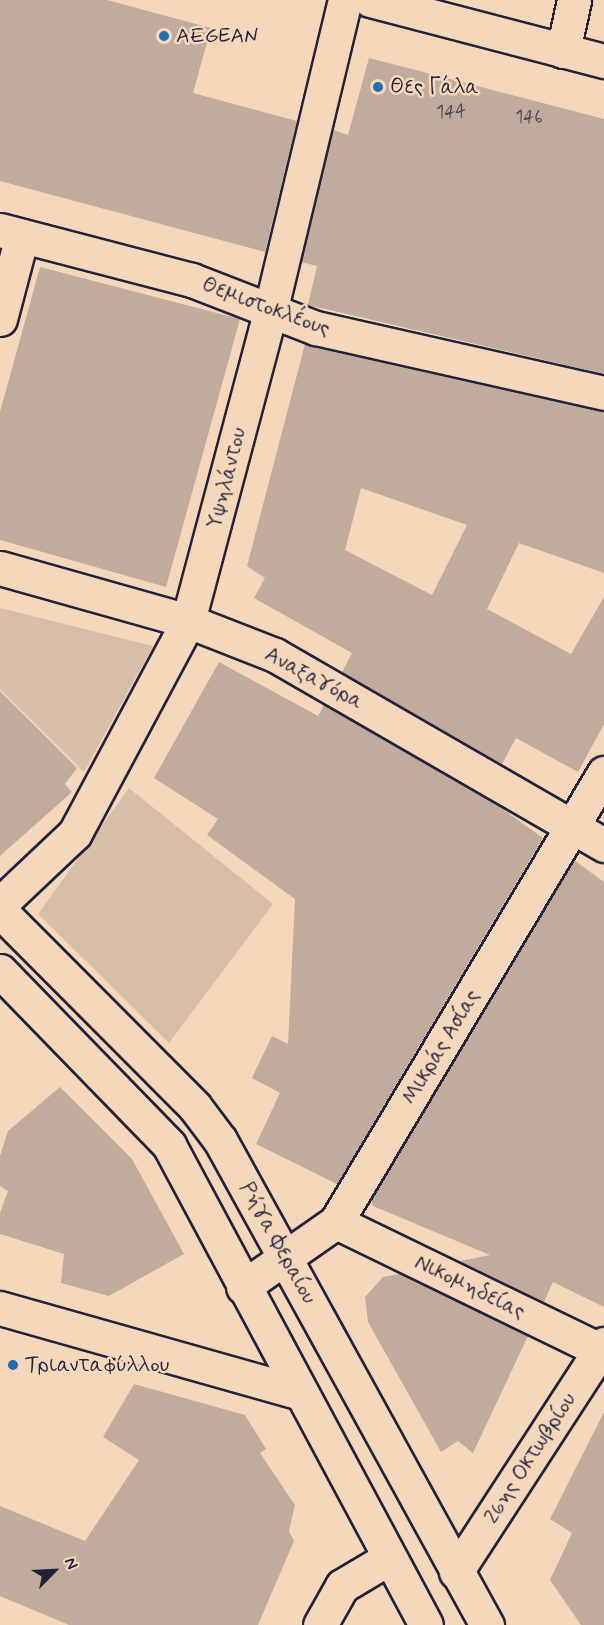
<!DOCTYPE html>
<meta charset="utf-8">
<style>
body{margin:0}
#map{position:relative;width:604px;height:1625px;overflow:hidden;background:#f5d8bc;font-family:Mynerve,sans-serif}
div>[style]{position:absolute}
.green>*{inset:0;background:#d6bea9}
.building>*{inset:0;background:#c1ab9c}
.roads{filter:drop-shadow(2px 0 #22223b) drop-shadow(-2px 0 #22223b) drop-shadow(0 2px #22223b) drop-shadow(0 -2px #22223b)}
.street>*{height:33px;margin:-16.5px;padding:0 16.5px;transform-origin:16.5px;border-radius:16.5px;background:#f5d8bc}
.secondary>*{height:33px;margin:-16.5px;padding:0 16.5px;transform-origin:16.5px;border-radius:16.5px;background:#f5d8bc}
.dots>*{width:16px;height:16px;translate:-50% -50%;box-sizing:border-box;border:3px solid #f5d8bc;border-radius:50%}
span{translate:-50% -50%;white-space:nowrap;text-align:center;line-height:1.15;-webkit-text-stroke:5px #f5d8bc;paint-order:stroke}
.number-label{font-size:18px;color:#4a4453}
.number-label span{-webkit-text-stroke-width:0}
.poi-label{font-size:21px;color:#22223b}
.left{translate:0 -50%;text-align:left}
.street-label{font-size:21px;color:#22223b}
.north{position:absolute;left:24px;top:1541px;width:60px;height:60px;-webkit-text-stroke:4px #f5d8bc;paint-order:stroke;rotate:66deg;font-size:16px;font-weight:700;line-height:24px;text-align:center;color:#22223b}
.north::after{content:'';display:block;margin:auto;width:21px;height:27px;background:#22223b;clip-path:polygon(50% 0,100% 100%,50% 72%,0 100%)}
</style>
<div id="map">
<div class="green">
<i style="clip-path:polygon(0 608px,153px 646px,84px 772px,0 689px)"></i>
<i style="clip-path:polygon(129px 788px,273px 904px,169px 1043px,38px 914px)"></i>
</div>
<div class="building">
<i style="clip-path:polygon(0 0,107px 0,211px 28px,193px 93px,297px 121px,265px 252px,0 181px)"></i>
<i style="clip-path:polygon(369px 58px,604px 119px,604px 374px,308px 305px,317px 266px,301px 262px,333px 130px,348px 135px)"></i>
<i style="clip-path:polygon(40px 267px,240px 319px,166px 587px,0 540px,0 412px)"></i>
<i style="clip-path:polygon(evenodd,305px 344px,604px 411px,604px 573px,519px 543px,487px 609px,571px 654px,604px 597px,604px 724px,578px 772px,516px 738px,502px 764px,342px 672px,352px 653px,254px 598px,265px 578px,247px 566px,305px 344px,361px 488px,467px 525px,432px 595px,345px 550px,361px 488px)"></i>
<i style="clip-path:polygon(219px 662px,318px 716px,324px 705px,497px 805px,543px 838px,337px 1184px,256px 1144px,280px 1093px,252px 1078px,272px 1036px,288px 1044px,295px 899px,207px 835px,218px 819px,154px 778px)"></i>
<i style="clip-path:polygon(0 691px,77px 768px,65px 784px,72px 792px,0 856px)"></i>
<i style="clip-path:polygon(574px 860px,604px 882px,604px 1307px,553px 1282px,544px 1302px,460px 1261px,490px 1255px,373px 1206px,371px 1200px)"></i>
<i style="clip-path:polygon(60px 1087px,132px 1159px,184px 1254px,109px 1296px,61px 1283px,64px 1254px,0 1234px,0 1213px,8px 1191px,0 1186px,0 1156px,8px 1131px)"></i>
<i style="clip-path:polygon(400px 1274px,528px 1336px,473px 1453px,458px 1441px,441px 1452px,368px 1322px,365px 1297px,383px 1277px)"></i>
<i style="clip-path:polygon(134px 1384px,245px 1415px,266px 1449px,260px 1453px,295px 1505px,289px 1531px,294px 1541px,258px 1625px,69px 1625px,0 1596px,0 1506px,85px 1541px,139px 1460px,103px 1437px)"></i>
<i style="clip-path:polygon(604px 1412px,604px 1625px,581px 1625px,550px 1580px,572px 1533px,550px 1519px)"></i>
</div>
<div class="roads">
<div class="street">
<i style="left:563px;top:51px;width:52px;rotate:-77.8deg"></i>
<i style="left:0;top:230px;width:198px;rotate:14.6deg"></i>
<i style="left:192px;top:280px;width:133px;rotate:21.2deg"></i>
<i style="left:316px;top:328px;width:295px;rotate:12.7deg"></i>
<i style="left:0;top:319px;width:86px;rotate:-75.2deg"></i>
<i style="left:0;top:568px;width:195px;rotate:15.7deg"></i>
<i style="left:188px;top:621px;width:93px;rotate:21.3deg"></i>
<i style="left:275px;top:655px;width:380px;rotate:30deg"></i>
<i style="left:0;top:904px;width:103px;rotate:-43.4deg"></i>
<i style="left:75px;top:833px;width:240px;rotate:-61.9deg"></i>
<i style="left:188px;top:621px;width:320px;rotate:-75.1deg"></i>
<i style="left:270px;top:312px;width:321px;rotate:-76.5deg"></i>
<i style="left:336px;top:1222px;width:298px;rotate:25.9deg"></i>
<i style="left:243px;top:1287px;width:113px;rotate:-35deg"></i>
<i style="left:336px;top:1222px;width:523px;rotate:-59.17deg"></i>
<i style="left:0;top:1308px;width:312px;rotate:15.8deg"></i>
<i style="left:456px;top:1572px;width:272px;rotate:-57deg"></i>
<i style="left:320px;top:1625px;width:45px;rotate:-60.6deg"></i>
<i style="left:342px;top:1586px;width:55px;rotate:-30.8deg"></i>
</div>
<div class="secondary">
<i style="left:370px;top:0;width:242px;rotate:14.6deg"></i>
<i style="left:0;top:911px;width:276px;rotate:45.1deg"></i>
<i style="left:195px;top:1107px;width:41px;rotate:52.9deg"></i>
<i style="left:220px;top:1140px;width:554px;rotate:61.17deg"></i>
<i style="left:0;top:971px;width:243px;rotate:45.8deg"></i>
<i style="left:169px;top:1145px;width:544px;rotate:61.83deg"></i>
</div>
</div>
<div class="dots">
<i style="left:164px;top:36px;background:#1f6fb2"></i>
<i style="left:378px;top:87px;background:#1f6fb2"></i>
<i style="left:13px;top:1365px;background:#1f6fb2"></i>
</div>
<div class="number-label">
<span style="left:451px;top:112px">144</span>
<span style="left:529px;top:117px">146</span>
</div>
<div class="poi-label">
<span class="left" style="left:176px;top:36px">AEGEAN</span>
<span class="left" style="left:390px;top:87px">Θες Γάλα</span>
<span class="left" style="left:25px;top:1365px">Τριανταφύλλου</span>
</div>
<div class="street-label">
<span style="left:266px;top:307px;rotate:20deg">Θεμιστοκλέους</span>
<span style="left:227px;top:478px;rotate:-76deg">Υψηλάντου</span>
<span style="left:314px;top:678px;rotate:28deg">Αναξαγόρα</span>
<span style="left:441px;top:1047px;rotate:-59deg">Μικράς Ασίας</span>
<span style="left:278px;top:1243px;rotate:61deg">Ρήγα Φεραίου</span>
<span style="left:470px;top:1287px;rotate:26deg">Νικομηδείας</span>
<span style="left:530px;top:1458px;rotate:-57deg">26ης Οκτωβρίου</span>
</div>
<div class="north">N</div>
</div>
